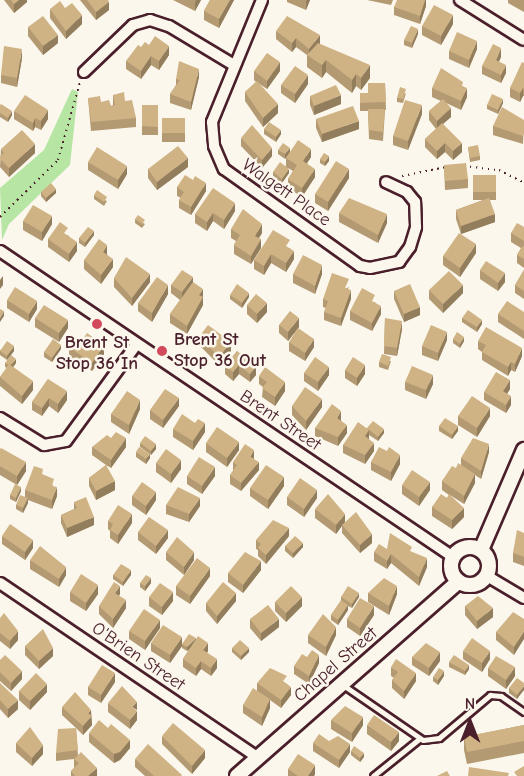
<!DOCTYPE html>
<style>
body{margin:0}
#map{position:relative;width:524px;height:776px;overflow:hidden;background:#fbf7ec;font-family:"Comic Neue",sans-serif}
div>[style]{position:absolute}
.green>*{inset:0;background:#b6e5a4}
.path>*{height:2px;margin-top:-1px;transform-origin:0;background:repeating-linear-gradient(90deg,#4a1f2b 0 1.5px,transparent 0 6px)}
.roads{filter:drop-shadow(2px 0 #4a1f2b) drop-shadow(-2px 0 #4a1f2b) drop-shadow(0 2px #4a1f2b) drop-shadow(0 -2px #4a1f2b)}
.service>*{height:5px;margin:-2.5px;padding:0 2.5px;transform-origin:2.5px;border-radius:2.5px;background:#fbf7ec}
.minor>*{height:10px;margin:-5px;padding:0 5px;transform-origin:5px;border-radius:5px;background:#fbf7ec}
.tertiary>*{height:14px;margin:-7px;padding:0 7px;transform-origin:7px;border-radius:7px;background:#fbf7ec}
.tertiary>.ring{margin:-7px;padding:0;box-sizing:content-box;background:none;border:14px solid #fbf7ec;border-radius:50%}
.wall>*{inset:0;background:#b39a72}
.shaded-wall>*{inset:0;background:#927d5d}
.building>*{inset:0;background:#d0b385}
.dots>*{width:16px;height:16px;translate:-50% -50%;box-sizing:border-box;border:3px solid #fbf7ec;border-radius:50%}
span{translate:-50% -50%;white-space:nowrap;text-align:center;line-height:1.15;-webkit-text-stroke:5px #fbf7ec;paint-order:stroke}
.street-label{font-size:18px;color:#4a1f2b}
.poi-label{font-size:18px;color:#4a1f2b;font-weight:700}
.left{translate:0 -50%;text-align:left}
.north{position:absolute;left:440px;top:692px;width:60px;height:60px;-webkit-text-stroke:4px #fbf7ec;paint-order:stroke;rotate:0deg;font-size:16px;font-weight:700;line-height:24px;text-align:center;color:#4a1f2b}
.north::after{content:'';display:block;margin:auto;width:21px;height:27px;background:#4a1f2b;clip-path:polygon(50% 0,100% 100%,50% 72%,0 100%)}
</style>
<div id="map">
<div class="green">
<i style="clip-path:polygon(72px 89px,78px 92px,70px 165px,9px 224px,2px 240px,0 188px,44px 150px)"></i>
</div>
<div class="path">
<i style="left:464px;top:166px;width:35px;rotate:7deg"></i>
<i style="left:499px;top:170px;width:28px;rotate:27deg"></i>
<i style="left:402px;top:176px;width:45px;rotate:-11.6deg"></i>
<i style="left:0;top:217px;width:81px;rotate:-44.5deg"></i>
<i style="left:58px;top:160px;width:81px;rotate:-74.2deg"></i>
</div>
<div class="roads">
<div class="service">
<i style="left:343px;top:685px;width:97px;rotate:34.5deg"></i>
<i style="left:423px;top:740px;width:16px;rotate:-7deg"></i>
<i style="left:439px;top:738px;width:67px;rotate:-40.1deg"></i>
<i style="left:490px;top:695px;width:11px;rotate:5deg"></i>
<i style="left:501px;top:696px;width:28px;rotate:35deg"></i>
<i style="left:373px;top:776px;width:59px;rotate:-38.8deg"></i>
</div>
<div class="minor">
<i style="left:262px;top:0;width:132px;rotate:112.3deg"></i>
<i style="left:212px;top:122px;width:24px;rotate:85deg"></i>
<i style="left:214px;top:146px;width:25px;rotate:67deg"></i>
<i style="left:224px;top:169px;width:167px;rotate:35.5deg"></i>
<i style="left:360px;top:266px;width:10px;rotate:11deg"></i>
<i style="left:370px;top:268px;width:30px;rotate:-12deg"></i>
<i style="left:399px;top:262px;width:19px;rotate:-54deg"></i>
<i style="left:410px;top:247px;width:21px;rotate:-73deg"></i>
<i style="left:416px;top:227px;width:25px;rotate:-92deg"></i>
<i style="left:415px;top:202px;width:13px;rotate:-129deg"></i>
<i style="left:407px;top:192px;width:23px;rotate:-155deg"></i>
<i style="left:460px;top:0;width:75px;rotate:32deg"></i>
<i style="left:84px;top:72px;width:68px;rotate:-43.8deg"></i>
<i style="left:133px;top:25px;width:18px;rotate:-16deg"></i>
<i style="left:150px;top:20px;width:20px;rotate:18deg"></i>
<i style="left:169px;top:26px;width:76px;rotate:31deg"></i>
<i style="left:0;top:251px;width:547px;rotate:34.04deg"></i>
<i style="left:0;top:418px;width:52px;rotate:31.5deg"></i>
<i style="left:44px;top:445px;width:22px;rotate:-10deg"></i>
<i style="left:66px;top:441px;width:119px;rotate:-53.9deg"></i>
<i style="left:487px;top:576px;width:43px;rotate:30.7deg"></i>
<i style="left:0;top:583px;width:312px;rotate:34.1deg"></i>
</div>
<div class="tertiary">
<i class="ring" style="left:451px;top:547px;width:24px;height:24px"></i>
<i style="left:481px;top:550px;width:109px;rotate:-66.7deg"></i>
<i style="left:237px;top:776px;width:294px;rotate:-41.3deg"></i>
</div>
</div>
<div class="wall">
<i style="clip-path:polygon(4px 0,27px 0,27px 2px,14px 13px)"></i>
<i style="clip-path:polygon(80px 0,108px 0,109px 10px,96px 20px)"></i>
<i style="clip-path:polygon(173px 0,201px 0,195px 11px)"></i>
<i style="clip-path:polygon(210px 0,234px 0,219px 28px,204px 20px,204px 11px)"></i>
<i style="clip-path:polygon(287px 0,310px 0,306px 10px,287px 2px)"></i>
<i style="clip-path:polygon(367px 0,393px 0,391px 5px)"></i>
<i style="clip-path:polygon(426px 0,426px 6px,420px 24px,394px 15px,394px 7px)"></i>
<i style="clip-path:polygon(508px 0,524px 0,524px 12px,508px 3px)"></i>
<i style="clip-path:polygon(65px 8px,82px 24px,66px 39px,50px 18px,50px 9px)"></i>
<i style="clip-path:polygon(453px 24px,441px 45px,422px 35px,422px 26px)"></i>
<i style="clip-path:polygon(28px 27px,58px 43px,43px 55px,28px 36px)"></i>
<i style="clip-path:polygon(276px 31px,320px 44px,370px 78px,361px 90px,356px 86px,352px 93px,326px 72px,322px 78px,307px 67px,307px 55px,296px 47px,292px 52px,276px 39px)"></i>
<i style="clip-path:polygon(418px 34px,412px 48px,404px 45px,404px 40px)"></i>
<i style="clip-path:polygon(149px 45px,169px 55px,159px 70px,151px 65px,141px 79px,126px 69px,126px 61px,141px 47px)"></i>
<i style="clip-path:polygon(477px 49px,469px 68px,449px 59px,449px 51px)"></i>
<i style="clip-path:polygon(501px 57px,499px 61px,506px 73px,501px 83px,482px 74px,482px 66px)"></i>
<i style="clip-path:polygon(22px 58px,17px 87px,1px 83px,1px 75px)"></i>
<i style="clip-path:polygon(524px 63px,524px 96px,523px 96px,520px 102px,510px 97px,510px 88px)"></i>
<i style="clip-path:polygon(254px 71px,280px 71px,267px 89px,258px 83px,278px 113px,263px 127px,245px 101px,245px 92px,256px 82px,254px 80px)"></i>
<i style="clip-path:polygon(199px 77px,191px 110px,170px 103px,170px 94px,176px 85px,176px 79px)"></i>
<i style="clip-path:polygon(385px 83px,386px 110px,385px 110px,383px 141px,369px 139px,368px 111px,360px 111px,360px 93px,368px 93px)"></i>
<i style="clip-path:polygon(308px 84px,295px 103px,281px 93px,281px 85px)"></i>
<i style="clip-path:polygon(463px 86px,467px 97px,461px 110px,446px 103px,451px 117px,443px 124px,462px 152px,453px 160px,445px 152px,437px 159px,425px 147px,425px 139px,436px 129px,429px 120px,429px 111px,441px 101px,432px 97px,432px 88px)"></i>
<i style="clip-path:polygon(406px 93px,403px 103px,397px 102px,397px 98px)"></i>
<i style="clip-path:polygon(113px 95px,125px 101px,136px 118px,136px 127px,91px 131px,88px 98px,111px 106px,113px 105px)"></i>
<i style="clip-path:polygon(310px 96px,341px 104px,314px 115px,310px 105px)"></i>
<i style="clip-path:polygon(503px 103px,498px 114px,487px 109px,487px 105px)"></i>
<i style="clip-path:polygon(0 105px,12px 115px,8px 122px,0 117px)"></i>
<i style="clip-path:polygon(142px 105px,158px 105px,158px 135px,142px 135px)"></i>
<i style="clip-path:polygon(14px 111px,48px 119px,41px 130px,35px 127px,33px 131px,14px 119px)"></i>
<i style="clip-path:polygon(422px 114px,408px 150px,393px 145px,393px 136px)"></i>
<i style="clip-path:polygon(162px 118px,185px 118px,185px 142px,162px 142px)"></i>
<i style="clip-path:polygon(316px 119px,359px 129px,322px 142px,316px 128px)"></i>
<i style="clip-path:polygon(524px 120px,523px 144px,493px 135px,493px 126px)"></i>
<i style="clip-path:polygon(264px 129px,281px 134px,276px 142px,264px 134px)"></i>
<i style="clip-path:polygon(241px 138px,272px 156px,262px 168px,241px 146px)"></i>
<i style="clip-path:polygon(468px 147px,480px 156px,480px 160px,470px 162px)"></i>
<i style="clip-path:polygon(1px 149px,35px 153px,9px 177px,0 167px)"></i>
<i style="clip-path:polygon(278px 150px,311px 157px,307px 163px,315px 177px,302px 197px,288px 188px,288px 179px,293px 171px,288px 168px,289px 173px,282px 183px,273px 177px,273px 172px,286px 166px,286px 158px,288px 154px,285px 159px,278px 154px)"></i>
<i style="clip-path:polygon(320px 159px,329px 161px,325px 166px,320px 163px)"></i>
<i style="clip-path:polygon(88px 162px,127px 174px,118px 189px,88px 170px)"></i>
<i style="clip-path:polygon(444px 165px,468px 179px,468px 188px,445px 190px)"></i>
<i style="clip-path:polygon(188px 167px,157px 190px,148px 178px,148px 169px)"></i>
<i style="clip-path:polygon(473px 175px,496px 175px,496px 200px,490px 200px,495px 222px,461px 234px,456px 219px,456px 210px,483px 200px,473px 200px)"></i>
<i style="clip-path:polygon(349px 178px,328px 211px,315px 203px,315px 194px)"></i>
<i style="clip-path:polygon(193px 180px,206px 191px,191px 215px,179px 208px,179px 200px,181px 198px,177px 196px,177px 187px)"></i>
<i style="clip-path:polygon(41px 192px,56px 193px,46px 202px,41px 196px)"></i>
<i style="clip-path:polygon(94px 195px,107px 201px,104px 206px,94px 199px)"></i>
<i style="clip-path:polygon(235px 211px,224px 229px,213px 221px,207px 231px,195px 223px,195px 214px)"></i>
<i style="clip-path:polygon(339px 213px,387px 223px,378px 243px,339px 222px)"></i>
<i style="clip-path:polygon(135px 219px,145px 224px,142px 228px,135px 223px)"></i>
<i style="clip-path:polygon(23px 221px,52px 224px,42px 241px,23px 230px)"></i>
<i style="clip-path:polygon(524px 227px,524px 268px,517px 263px,517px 255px,521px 248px,511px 242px,511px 233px)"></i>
<i style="clip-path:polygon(231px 229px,262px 233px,259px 238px,261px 248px,251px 264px,234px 254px,234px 245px,236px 241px,231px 238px)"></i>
<i style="clip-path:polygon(68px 235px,77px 251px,69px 262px,48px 247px,48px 239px)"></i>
<i style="clip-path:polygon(94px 235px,85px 247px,79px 243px,79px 238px)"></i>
<i style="clip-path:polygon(290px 248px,294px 259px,286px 272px,271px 263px,264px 275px,254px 269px,254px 260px)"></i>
<i style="clip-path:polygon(476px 253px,460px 277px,443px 265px,443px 256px)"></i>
<i style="clip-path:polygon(107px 254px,113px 267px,101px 284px,84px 269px,84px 260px)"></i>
<i style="clip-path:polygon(480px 270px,505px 282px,498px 291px,480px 279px)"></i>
<i style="clip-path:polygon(524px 270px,524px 299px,515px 293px,515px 285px)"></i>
<i style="clip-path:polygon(293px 274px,322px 274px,315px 294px,293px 283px)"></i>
<i style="clip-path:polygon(114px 278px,150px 282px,132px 306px,114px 287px)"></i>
<i style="clip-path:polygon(193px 282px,203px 298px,203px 305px,187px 334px,170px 323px,170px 314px,180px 300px,171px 293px,171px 285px)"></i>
<i style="clip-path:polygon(349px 287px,348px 289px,351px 299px,341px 326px,324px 320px,324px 312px,326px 308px,323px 307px,323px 299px)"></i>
<i style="clip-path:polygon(429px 290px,463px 293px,443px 313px,429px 299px)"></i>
<i style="clip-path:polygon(394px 291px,420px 315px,404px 322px,394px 299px)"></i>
<i style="clip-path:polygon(168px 294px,152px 322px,138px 311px,138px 303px)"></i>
<i style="clip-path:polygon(230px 295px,249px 297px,242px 308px,230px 299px)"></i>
<i style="clip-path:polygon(7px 300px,37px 309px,29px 322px,7px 308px)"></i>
<i style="clip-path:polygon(375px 302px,381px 314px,372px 331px,350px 320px,350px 311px)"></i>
<i style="clip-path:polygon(247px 305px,267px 312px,257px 323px,247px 314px)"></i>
<i style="clip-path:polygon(524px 312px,524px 339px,498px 322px,498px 314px)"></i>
<i style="clip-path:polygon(35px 318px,68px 328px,59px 342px,35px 327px)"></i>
<i style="clip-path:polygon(385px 318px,402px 329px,397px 356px,384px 354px)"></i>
<i style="clip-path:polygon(462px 318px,482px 324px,477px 332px,462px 322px)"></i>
<i style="clip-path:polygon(279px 325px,299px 327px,288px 341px,279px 333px)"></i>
<i style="clip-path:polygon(199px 337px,231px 351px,219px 365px,199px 345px)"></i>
<i style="clip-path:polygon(453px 339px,464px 341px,460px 348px,453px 343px)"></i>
<i style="clip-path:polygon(447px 340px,438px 361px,422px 355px,422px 346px)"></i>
<i style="clip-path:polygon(478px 341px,522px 356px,515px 372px,511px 370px,508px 376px,482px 360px,482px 352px,478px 349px)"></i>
<i style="clip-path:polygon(81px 342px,104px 354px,92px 371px,69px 356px,69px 347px)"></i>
<i style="clip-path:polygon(289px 342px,314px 347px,305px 361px,289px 351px)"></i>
<i style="clip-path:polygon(61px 349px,52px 362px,44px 357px,44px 352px)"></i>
<i style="clip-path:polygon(0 350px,14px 351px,7px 360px,0 355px)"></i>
<i style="clip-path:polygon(237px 351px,256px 375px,250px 382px,239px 374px,233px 381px,225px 374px,225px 366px)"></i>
<i style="clip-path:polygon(391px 361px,388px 370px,379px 367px,379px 362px)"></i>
<i style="clip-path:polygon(5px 363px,16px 363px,13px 367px,33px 390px,22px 404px,0 386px,0 377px,7px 368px,5px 367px)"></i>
<i style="clip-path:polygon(345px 370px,365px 374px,357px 386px,345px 378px)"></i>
<i style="clip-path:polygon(304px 373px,329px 375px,318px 391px,304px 381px)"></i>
<i style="clip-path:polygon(259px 376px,285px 391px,275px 406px,262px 397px,263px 387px,259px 384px)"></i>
<i style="clip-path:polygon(48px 379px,67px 400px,58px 413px,49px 406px,42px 416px,32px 410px,32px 402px)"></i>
<i style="clip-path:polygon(405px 382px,433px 384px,426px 399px,405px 390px)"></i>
<i style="clip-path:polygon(510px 389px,507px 394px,511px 405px,506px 413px,484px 400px,484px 392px)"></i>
<i style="clip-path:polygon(179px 406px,163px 428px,150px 419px,150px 410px)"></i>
<i style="clip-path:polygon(292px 406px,322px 407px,306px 430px,292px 415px)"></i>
<i style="clip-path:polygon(140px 409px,129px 434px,111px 422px,111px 414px)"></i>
<i style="clip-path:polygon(458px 416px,490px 416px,477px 437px,458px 425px)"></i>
<i style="clip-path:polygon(341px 420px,347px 433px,338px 446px,315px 436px,315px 428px)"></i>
<i style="clip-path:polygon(195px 423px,205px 432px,193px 450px,173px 437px,173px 429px)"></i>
<i style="clip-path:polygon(439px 426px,458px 431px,452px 439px,439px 431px)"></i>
<i style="clip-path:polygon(367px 428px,384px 433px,378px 441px,369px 435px,369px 439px,374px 451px,365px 464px,343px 453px,343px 445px)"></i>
<i style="clip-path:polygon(140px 443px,156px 449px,151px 455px,140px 447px)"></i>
<i style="clip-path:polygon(206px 443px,239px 450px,227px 467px,206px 452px)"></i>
<i style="clip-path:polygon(92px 447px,126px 447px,111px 468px,106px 465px,115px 490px,96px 500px,89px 486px,89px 478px,106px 465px,92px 455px)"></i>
<i style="clip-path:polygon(0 449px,26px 471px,17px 485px,0 475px)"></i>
<i style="clip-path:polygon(387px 451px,400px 464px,391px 481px,371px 470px,371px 462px)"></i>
<i style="clip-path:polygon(136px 452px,150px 458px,146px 464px,136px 457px)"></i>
<i style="clip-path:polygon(489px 452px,481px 479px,475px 475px,475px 483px,464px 504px,450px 495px,464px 517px,452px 529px,432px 516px,432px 507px,447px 498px,449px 495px,442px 490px,442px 481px,456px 468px,461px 465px,461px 458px)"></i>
<i style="clip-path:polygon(254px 459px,259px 470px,241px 491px,230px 484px,230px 475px,233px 471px,233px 462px)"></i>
<i style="clip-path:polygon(156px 463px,181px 469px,171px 483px,156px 472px)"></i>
<i style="clip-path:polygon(43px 475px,54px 487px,57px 496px,52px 509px,28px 500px,28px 503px,23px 513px,16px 509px,16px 505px,25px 497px,25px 490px)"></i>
<i style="clip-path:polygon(187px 476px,215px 476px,202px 494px,187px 484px)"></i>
<i style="clip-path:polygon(402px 485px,430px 490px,419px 506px,402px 494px)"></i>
<i style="clip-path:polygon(284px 486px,268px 509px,250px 496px,250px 488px)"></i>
<i style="clip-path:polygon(21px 491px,16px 502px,10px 499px,10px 495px)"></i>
<i style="clip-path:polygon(132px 496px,156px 500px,146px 515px,132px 505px)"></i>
<i style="clip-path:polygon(287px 497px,317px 498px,304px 517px,287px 505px)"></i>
<i style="clip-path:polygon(74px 502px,94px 525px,67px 537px,61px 523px,61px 515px,74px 509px)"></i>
<i style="clip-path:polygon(166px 505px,200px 506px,189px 522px,166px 514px)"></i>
<i style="clip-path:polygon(315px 509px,345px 522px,372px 543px,360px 553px,342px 533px,342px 525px,336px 534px,315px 518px)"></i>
<i style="clip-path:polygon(108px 521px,132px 523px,118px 544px,110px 538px,110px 531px,108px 529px)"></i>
<i style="clip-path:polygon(138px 532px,168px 538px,156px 554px,138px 540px)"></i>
<i style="clip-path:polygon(524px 533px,524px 566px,513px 562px,513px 553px)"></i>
<i style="clip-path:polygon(2px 536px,33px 548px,25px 560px,2px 544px)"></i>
<i style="clip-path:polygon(289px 536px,266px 564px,258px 556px,258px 550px,256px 549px,256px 540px)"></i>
<i style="clip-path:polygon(285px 546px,303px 547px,293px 558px,285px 551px)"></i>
<i style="clip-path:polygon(387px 549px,412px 552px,427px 567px,419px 586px,391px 563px,387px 569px,374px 561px,374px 552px)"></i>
<i style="clip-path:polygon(166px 552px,194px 560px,184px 575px,166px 560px)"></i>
<i style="clip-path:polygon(30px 560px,66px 575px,59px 587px,30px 569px)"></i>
<i style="clip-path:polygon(261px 570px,243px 593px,228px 582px,228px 573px)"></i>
<i style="clip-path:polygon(113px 575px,131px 575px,123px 586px,113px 579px)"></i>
<i style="clip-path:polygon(210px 576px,190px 604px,176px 595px,176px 586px)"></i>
<i style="clip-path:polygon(140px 583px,151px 583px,145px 591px,140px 587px)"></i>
<i style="clip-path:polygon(70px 592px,98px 594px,86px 611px,70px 601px)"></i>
<i style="clip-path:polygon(368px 593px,397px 594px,389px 615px,368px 602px)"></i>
<i style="clip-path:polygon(120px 594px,119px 595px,126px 608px,113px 628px,99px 614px,99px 606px)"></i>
<i style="clip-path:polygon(149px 597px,173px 601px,162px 615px,149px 606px)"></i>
<i style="clip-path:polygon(341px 597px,359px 597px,352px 608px,348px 606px,348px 610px,338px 625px,331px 620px,331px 615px,341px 601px)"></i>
<i style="clip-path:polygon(236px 601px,217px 624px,206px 611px,206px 603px)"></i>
<i style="clip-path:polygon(275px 602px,302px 606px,286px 622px,275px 611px)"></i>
<i style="clip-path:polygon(465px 606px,493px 617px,477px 629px,465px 615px)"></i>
<i style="clip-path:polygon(374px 615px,360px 636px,347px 627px,347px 619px)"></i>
<i style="clip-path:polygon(0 618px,18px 640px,10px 649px,0 641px)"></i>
<i style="clip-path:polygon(250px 619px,279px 627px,261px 641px,250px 628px)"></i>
<i style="clip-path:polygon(524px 619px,514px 655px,496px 640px,496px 632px)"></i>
<i style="clip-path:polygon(160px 628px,145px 650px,129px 639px,129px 631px)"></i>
<i style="clip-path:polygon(308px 635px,336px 635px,326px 656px,308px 643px)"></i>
<i style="clip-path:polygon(151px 643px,182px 646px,170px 663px,151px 651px)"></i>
<i style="clip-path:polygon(182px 644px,208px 651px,207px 653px,217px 668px,211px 676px,201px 669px,196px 676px,183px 667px,183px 659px,190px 648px,187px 651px,182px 648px)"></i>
<i style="clip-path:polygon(25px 646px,53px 656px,39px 669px,25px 655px)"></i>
<i style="clip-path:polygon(232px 648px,249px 652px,241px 660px,232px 652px)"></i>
<i style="clip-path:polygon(463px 651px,490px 659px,482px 672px,463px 659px)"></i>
<i style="clip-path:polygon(307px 657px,319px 663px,309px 684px,294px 674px,294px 666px)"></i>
<i style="clip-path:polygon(412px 657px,440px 661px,429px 676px,412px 665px)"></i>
<i style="clip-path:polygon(0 660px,22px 679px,11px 691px,0 681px)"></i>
<i style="clip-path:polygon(449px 662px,469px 669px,465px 675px,449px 667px)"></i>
<i style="clip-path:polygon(391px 667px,416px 681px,404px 699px,392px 688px,392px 680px,394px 678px,391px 676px)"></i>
<i style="clip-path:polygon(488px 668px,515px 676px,506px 689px,488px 676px)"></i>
<i style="clip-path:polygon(444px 676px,438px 685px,433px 681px,433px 677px)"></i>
<i style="clip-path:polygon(115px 682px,101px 703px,88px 695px,88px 687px)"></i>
<i style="clip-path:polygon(0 683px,18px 709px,8px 718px,0 709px)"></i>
<i style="clip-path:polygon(257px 683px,287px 684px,291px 695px,281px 708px,270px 700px,270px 708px,262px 726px,243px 713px,243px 705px,257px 691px)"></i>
<i style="clip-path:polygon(524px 683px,517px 699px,509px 693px,509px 688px)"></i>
<i style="clip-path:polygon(19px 691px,47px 692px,30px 710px,19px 700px)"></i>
<i style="clip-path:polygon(108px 703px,137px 720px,130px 729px,108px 712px)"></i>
<i style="clip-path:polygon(62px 707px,91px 715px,92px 725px,83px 735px,76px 728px,78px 756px,97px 776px,71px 776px,71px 771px,74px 768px,74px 759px,56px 761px,56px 753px,76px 728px,62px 715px)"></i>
<i style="clip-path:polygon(331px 720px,363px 725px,352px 742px,331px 729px)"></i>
<i style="clip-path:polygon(367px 725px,399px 741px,391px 751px,367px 734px)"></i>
<i style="clip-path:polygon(524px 725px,524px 753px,467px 764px,464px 750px,464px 737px)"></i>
<i style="clip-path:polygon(89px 733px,130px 748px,120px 760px,114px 763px,89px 742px)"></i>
<i style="clip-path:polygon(162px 736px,205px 758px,192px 774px,162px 744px)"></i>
<i style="clip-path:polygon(329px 741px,350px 752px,339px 768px,313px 751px,313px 743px)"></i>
<i style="clip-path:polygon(16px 743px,43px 754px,32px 766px,16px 752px)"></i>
<i style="clip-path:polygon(351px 751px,364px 757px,360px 762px,351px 755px)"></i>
<i style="clip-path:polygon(135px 759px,182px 776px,145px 776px,135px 767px)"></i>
<i style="clip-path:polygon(288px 769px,315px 774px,314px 776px,288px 776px)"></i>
</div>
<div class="shaded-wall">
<i style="clip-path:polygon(19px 0,27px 0,27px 2px,14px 13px,14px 4px)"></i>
<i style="clip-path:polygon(196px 0,201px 0,195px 11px,195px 3px)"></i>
<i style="clip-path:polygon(230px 0,234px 0,219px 28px,219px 19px)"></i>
<i style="clip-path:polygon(307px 0,310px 0,306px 10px,306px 1px)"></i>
<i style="clip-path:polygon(425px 0,426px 0,426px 6px,420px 24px,420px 16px)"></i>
<i style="clip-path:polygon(109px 2px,109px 10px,96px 20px,96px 12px)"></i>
<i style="clip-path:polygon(82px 15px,82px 24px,66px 39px,66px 31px)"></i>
<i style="clip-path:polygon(453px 15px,453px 24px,441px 45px,441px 36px)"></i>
<i style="clip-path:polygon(418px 29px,418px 34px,412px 48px,412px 43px)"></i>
<i style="clip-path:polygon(58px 35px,58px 43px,43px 55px,43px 46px)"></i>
<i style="clip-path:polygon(320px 35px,320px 44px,309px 57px,309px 49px)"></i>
<i style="clip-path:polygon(296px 38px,296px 47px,292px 52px,292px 43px)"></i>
<i style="clip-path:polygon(477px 41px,477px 49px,469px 68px,469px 60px)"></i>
<i style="clip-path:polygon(169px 46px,169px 55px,159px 70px,159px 61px)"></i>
<i style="clip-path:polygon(501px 48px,501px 57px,496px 68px,496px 60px)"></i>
<i style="clip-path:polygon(22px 49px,22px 58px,17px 87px,17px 78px)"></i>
<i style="clip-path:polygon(151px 56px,151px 65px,141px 79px,141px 71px)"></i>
<i style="clip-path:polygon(326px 60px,326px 72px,322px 78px,322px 65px)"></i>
<i style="clip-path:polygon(280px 62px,280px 71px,267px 89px,267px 81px)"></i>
<i style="clip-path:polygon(370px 65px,370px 78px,361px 90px,361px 78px)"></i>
<i style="clip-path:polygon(506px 65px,506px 73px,501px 83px,501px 75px)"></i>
<i style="clip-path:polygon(199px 69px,199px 77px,191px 110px,191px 102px)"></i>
<i style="clip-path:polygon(356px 74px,356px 86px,352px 93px,352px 80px)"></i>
<i style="clip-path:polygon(308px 75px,308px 84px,295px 103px,295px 94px)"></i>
<i style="clip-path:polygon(467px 88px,467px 97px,461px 110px,461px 101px)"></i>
<i style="clip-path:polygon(523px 88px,523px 96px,520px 102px,520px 93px)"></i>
<i style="clip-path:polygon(341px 95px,341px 104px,314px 115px,314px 106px)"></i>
<i style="clip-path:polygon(503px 99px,503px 103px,498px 114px,498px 110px)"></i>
<i style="clip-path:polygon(278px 104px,278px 113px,263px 127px,263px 118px)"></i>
<i style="clip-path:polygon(422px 105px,422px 114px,408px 150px,408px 141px)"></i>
<i style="clip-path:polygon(451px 108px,451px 117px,437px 129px,437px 121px)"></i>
<i style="clip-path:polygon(48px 110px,48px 119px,41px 130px,41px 121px)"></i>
<i style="clip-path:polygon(12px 111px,12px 115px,8px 122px,8px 118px)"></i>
<i style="clip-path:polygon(35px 118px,35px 127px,33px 131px,33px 123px)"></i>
<i style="clip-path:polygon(359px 121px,359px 129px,322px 142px,322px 134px)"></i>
<i style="clip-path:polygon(281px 130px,281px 134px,276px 142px,276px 137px)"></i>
<i style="clip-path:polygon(445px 143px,445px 152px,437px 159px,437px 151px)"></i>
<i style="clip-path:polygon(462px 143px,462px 152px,453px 160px,453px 151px)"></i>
<i style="clip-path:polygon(35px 144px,35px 153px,9px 177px,9px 168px)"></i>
<i style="clip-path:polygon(272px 148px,272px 156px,262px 168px,262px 160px)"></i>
<i style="clip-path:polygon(290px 148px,290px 152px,285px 159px,285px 154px)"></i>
<i style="clip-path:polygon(311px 149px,311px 157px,303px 169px,303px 161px)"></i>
<i style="clip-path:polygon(329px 156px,329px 161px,325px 166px,325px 162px)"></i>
<i style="clip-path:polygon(188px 158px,188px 167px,157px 190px,157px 182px)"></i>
<i style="clip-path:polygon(127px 166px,127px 174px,118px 189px,118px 180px)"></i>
<i style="clip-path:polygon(289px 169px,289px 173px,282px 183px,282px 179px)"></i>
<i style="clip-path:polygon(315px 169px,315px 177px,302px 197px,302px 188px)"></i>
<i style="clip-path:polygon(349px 169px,349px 178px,328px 211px,328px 202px)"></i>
<i style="clip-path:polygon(206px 183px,206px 191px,191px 215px,191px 207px)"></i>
<i style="clip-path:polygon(56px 189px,56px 193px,46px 202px,46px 198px)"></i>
<i style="clip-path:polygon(235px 203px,235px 211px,224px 229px,224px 220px)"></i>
<i style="clip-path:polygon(213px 213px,213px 221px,207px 231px,207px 222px)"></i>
<i style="clip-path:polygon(387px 214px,387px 223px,378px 243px,378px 235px)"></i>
<i style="clip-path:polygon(495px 214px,495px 222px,461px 234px,461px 226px)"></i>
<i style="clip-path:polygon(52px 216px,52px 224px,42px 241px,42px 232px)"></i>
<i style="clip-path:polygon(262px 224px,262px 233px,255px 244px,255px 236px)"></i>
<i style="clip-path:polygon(94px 231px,94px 235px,85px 247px,85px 243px)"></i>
<i style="clip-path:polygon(261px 239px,261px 248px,251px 264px,251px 256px)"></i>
<i style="clip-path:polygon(77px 242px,77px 251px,69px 262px,69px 254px)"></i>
<i style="clip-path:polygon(476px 244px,476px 253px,460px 277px,460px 268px)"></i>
<i style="clip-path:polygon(107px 245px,107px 254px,103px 260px,103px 252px)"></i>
<i style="clip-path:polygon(294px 251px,294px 259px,286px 272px,286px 263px)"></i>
<i style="clip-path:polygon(271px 254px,271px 263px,264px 275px,264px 266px)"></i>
<i style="clip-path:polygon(113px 259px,113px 267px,101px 284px,101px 275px)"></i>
<i style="clip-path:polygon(322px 265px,322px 274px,315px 294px,315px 286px)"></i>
<i style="clip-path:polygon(505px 273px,505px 282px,498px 291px,498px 283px)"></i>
<i style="clip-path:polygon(150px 274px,150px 282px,132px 306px,132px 298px)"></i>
<i style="clip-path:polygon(3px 276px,3px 285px,0 289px,0 280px)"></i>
<i style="clip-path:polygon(193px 277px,193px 286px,182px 301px,182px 292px)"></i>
<i style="clip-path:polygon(168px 285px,168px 294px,152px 322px,152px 313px)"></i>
<i style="clip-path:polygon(463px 285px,463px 293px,443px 313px,443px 304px)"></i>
<i style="clip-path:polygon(203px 289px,203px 305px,187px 334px,187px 326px,199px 295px)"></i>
<i style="clip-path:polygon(351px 290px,351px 299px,341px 326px,341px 318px)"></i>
<i style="clip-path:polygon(249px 293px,249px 297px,242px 308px,242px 303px)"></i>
<i style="clip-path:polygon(37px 301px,37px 309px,29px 322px,29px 314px)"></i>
<i style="clip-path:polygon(267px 303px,267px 312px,257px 323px,257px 314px)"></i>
<i style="clip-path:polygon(381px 306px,381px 314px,372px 331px,372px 323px)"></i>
<i style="clip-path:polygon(420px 307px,420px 315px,404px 322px,404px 314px)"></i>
<i style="clip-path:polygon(4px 311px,4px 316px,0 322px,0 318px)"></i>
<i style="clip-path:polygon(299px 318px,299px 327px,288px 341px,288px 332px)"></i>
<i style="clip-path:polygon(68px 320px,68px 328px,59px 342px,59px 333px)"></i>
<i style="clip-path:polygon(482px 320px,482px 324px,477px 332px,477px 327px)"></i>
<i style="clip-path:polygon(402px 321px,402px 329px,397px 356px,397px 348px)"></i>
<i style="clip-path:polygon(447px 332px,447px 340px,438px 361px,438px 353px)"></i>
<i style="clip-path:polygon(464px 337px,464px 341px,460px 348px,460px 344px)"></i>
<i style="clip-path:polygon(314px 339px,314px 347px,305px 361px,305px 353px)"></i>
<i style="clip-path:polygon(231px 342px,231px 351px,219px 365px,219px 357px)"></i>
<i style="clip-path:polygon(61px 345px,61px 349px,52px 362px,52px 358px)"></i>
<i style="clip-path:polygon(104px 345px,104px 354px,92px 371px,92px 363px)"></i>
<i style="clip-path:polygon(14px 346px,14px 351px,7px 360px,7px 356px)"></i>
<i style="clip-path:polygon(522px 348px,522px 356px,515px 372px,515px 364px)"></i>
<i style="clip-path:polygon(16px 359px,16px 363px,10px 371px,10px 366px)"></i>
<i style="clip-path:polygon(511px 362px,511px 370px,508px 376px,508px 367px)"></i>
<i style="clip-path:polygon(239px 365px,239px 374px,233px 381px,233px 372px)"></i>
<i style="clip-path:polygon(365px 365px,365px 374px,357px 386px,357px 378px)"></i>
<i style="clip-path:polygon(256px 366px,256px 375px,250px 382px,250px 374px)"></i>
<i style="clip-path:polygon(329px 367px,329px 375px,318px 391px,318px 382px)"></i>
<i style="clip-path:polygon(433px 375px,433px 384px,426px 399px,426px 390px)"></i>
<i style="clip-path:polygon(510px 380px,510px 389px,503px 400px,503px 391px)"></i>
<i style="clip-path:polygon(33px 381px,33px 390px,22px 404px,22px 396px)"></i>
<i style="clip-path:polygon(285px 382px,285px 391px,275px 406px,275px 397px)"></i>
<i style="clip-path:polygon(67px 391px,67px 400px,58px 413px,58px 404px)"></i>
<i style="clip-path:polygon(511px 396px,511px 405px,506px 413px,506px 405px)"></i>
<i style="clip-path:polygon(49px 398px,49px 406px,42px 416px,42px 408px)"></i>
<i style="clip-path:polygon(179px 398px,179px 406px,163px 428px,163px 420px)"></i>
<i style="clip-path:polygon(322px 399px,322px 407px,306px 430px,306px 421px)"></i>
<i style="clip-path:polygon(140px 400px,140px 409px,129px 434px,129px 425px)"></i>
<i style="clip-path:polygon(490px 408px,490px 416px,477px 437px,477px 428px)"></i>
<i style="clip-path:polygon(341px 411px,341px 420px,337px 426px,337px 418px)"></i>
<i style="clip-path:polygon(205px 423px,205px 432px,193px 450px,193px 441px)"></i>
<i style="clip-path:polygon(347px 425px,347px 433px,338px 446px,338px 437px)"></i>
<i style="clip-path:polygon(458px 426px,458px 431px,452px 439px,452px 435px)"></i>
<i style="clip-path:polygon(384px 429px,384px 433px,378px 441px,378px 437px)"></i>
<i style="clip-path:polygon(369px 430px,369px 438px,365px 445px,365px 436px)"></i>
<i style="clip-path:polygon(126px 438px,126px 447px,111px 468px,111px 460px)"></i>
<i style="clip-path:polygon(239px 442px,239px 450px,227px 467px,227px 458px)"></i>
<i style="clip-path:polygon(374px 443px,374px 451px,365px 464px,365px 455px)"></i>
<i style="clip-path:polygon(156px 444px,156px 449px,151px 455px,151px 451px)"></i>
<i style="clip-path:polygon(489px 444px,489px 452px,481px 479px,481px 471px)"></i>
<i style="clip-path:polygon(254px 450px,254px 459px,250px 457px)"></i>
<i style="clip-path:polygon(150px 454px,150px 458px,146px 464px,146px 459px)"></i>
<i style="clip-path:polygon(400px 455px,400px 464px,391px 481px,391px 472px)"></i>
<i style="clip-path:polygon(181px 460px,181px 469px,171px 483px,171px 474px)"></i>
<i style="clip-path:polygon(26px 462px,26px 471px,17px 485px,17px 476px)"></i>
<i style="clip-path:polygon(259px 462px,259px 470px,241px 491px,241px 483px)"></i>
<i style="clip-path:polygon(215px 467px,215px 476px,202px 494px,202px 486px)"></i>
<i style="clip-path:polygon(475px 474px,475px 483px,464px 504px,464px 496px)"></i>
<i style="clip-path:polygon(284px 477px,284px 486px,268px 509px,268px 500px)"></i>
<i style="clip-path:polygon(115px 481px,115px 490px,96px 500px,96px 491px)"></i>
<i style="clip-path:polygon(430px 482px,430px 490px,419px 506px,419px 497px)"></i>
<i style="clip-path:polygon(21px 487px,21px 491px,16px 502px,16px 498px)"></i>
<i style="clip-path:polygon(57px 487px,57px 496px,52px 509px,52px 500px)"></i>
<i style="clip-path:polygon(317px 490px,317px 498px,304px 517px,304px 509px)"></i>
<i style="clip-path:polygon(156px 492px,156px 500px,146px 515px,146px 506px)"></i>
<i style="clip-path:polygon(28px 498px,28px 503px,23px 513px,23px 508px)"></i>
<i style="clip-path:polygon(200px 498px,200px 506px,189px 522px,189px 514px)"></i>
<i style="clip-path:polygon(464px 508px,464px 517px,452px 529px,452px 520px)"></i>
<i style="clip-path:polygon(132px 514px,132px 523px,118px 544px,118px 535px)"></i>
<i style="clip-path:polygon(345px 514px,345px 522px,336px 534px,336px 525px)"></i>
<i style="clip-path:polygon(94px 517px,94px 525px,67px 537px,67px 528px)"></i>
<i style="clip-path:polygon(289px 528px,289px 536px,266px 564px,266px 555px)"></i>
<i style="clip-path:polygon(168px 530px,168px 538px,156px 554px,156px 546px)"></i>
<i style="clip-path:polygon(372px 534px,372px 543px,360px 553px,360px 545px)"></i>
<i style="clip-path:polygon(33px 540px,33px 548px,25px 560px,25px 552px)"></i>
<i style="clip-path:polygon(303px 543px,303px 547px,293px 558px,293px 553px)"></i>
<i style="clip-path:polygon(194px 552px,194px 560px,184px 575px,184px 567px)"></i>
<i style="clip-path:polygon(391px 554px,391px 563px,387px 569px,387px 561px)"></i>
<i style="clip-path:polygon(427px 558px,427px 567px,419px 586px,419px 577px)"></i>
<i style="clip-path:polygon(261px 561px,261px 570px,243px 593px,243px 585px)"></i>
<i style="clip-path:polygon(66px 567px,66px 575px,59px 587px,59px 579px)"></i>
<i style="clip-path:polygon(210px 568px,210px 576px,190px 604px,190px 596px)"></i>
<i style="clip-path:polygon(131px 570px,131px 575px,123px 586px,123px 582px)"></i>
<i style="clip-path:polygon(151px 578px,151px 583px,145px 591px,145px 586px)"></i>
<i style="clip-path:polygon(98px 585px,98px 594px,86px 611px,86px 603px)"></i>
<i style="clip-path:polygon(120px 586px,120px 594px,115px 601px,115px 593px)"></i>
<i style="clip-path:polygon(397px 586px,397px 594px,389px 615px,389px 606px)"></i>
<i style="clip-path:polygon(173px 592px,173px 601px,162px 615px,162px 607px)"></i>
<i style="clip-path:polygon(236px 593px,236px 601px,217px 624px,217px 616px)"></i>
<i style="clip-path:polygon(359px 593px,359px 597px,352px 608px,352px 604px)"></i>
<i style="clip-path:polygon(302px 597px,302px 606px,286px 622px,286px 613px)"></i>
<i style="clip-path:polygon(126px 600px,126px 608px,113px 628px,113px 619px)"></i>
<i style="clip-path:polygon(348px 605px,348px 610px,338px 625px,338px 620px)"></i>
<i style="clip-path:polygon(374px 606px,374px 615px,360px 636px,360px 628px)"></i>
<i style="clip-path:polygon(493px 608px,493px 617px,477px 629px,477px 621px)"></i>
<i style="clip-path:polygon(279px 619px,279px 627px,261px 641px,261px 633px)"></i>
<i style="clip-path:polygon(160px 620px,160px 628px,145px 650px,145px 641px)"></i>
<i style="clip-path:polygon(336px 627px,336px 635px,326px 656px,326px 647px)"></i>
<i style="clip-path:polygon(18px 631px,18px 640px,10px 649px,10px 641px)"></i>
<i style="clip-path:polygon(524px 631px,524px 639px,514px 655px,514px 647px)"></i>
<i style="clip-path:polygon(182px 637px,182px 646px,170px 663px,170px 655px)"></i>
<i style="clip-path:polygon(196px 638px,196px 643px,187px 651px,187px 647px)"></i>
<i style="clip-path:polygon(208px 643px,208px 651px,203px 659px,203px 650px)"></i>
<i style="clip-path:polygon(53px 648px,53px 656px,39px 669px,39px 661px)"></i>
<i style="clip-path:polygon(249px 648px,249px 652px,241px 660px,241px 656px)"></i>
<i style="clip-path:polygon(490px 651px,490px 659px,482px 672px,482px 663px)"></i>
<i style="clip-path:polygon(440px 652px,440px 661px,429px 676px,429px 668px)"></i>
<i style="clip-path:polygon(319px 655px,319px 663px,309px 684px,309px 676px)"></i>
<i style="clip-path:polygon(217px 659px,217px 668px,211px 676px,211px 668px)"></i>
<i style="clip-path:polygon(201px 661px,201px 669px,196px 676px,196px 668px)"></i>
<i style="clip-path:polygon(469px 665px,469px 669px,465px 675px,465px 671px)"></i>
<i style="clip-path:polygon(515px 667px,515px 676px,506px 689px,506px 680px)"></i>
<i style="clip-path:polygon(22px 671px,22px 679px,11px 691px,11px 683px)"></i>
<i style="clip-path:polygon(444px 671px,444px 676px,438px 685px,438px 680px)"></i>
<i style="clip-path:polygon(115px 673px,115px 682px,101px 703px,101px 695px)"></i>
<i style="clip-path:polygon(416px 673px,416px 681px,404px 699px,404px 691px)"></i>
<i style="clip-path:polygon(47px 684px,47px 692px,30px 710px,30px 701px)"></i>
<i style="clip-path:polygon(524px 686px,524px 690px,517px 699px,517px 695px)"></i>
<i style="clip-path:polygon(291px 687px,291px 695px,281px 708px,281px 700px)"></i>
<i style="clip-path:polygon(270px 699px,270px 708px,262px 726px,262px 717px)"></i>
<i style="clip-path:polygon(18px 700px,18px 709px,8px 718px,8px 709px)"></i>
<i style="clip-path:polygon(137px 702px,137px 710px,132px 707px)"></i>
<i style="clip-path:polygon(91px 710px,92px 725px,83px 735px,83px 726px,88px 713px)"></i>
<i style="clip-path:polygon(137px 711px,137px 720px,130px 729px,130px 720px)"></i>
<i style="clip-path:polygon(363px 717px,363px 725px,352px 742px,352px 733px)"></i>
<i style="clip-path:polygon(399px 732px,399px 741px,391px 751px,391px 742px)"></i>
<i style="clip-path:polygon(130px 740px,130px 748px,120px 760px,114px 763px,114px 754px)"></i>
<i style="clip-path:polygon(350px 744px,350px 752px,339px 768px,339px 760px)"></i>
<i style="clip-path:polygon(43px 745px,43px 754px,32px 766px,32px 758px)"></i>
<i style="clip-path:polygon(205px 750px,205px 758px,192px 774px,192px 766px)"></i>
<i style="clip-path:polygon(364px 753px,364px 757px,360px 762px,360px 758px)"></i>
<i style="clip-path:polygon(315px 765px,315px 774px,314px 776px,308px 776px)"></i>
<i style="clip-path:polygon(97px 768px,97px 776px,88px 776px)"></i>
</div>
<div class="building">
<i style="clip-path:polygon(11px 0,19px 0,14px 4px)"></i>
<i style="clip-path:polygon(87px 0,108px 0,109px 2px,96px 12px)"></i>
<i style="clip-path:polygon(210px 0,230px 0,219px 19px,204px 11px)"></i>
<i style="clip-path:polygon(397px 0,425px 0,420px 16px,394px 7px)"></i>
<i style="clip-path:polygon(60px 1px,65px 8px,72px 3px,82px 15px,66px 31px,50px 9px)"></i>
<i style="clip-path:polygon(434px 5px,453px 15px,441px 36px,422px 26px)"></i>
<i style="clip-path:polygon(43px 16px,58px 35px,43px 46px,28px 27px)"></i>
<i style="clip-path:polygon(287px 16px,320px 35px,309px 49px,296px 38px,292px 43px,276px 31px)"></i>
<i style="clip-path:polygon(411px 26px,418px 29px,412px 43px,404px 40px)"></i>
<i style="clip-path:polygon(457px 32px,477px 41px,469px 60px,449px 51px)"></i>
<i style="clip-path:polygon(155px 36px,169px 46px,159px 61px,151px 56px,141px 71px,126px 61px,138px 45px,141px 47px,145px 42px,149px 45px)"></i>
<i style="clip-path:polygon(318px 43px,370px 65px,361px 78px,356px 74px,352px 80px,326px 60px,322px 65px,307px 55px)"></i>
<i style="clip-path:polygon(493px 44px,501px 48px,496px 60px,506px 65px,501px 75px,482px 66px)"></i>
<i style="clip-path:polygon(4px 46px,22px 49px,17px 78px,1px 75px)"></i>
<i style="clip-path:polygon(267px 53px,280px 62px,267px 81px,254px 71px)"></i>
<i style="clip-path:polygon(179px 61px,199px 69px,191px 102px,170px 94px,180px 80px,176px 79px)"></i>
<i style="clip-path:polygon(522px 62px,524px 63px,524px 88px,523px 88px,520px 93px,510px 88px)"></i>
<i style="clip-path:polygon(295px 66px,308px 75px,295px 94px,281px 85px)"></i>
<i style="clip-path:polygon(441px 68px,463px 82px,462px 86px,467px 88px,461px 101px,432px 88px)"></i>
<i style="clip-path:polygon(257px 81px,278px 104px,263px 118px,245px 92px)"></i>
<i style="clip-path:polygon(368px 83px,385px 83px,386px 102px,360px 103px,360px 93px,368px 93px)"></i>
<i style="clip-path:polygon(336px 85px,341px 95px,314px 106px,310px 96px)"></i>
<i style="clip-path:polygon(400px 87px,406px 89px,403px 99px,397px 98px)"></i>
<i style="clip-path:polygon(124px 92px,125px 101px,132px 100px,136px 118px,91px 122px,88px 98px,100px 96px,101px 102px,109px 100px,111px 106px,115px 105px,113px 95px)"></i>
<i style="clip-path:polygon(492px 94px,503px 99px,498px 110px,487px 105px)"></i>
<i style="clip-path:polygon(25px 95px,48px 110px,41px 121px,35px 118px,33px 123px,14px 111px)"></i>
<i style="clip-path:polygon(443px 99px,451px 108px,437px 121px,429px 111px)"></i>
<i style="clip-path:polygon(405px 100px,422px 105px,408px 141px,393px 136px)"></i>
<i style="clip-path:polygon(1px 104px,12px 111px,8px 118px,0 113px,0 105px)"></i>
<i style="clip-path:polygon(142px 105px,158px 105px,158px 127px,142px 126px)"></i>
<i style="clip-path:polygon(353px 106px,359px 121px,322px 134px,316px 119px)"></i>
<i style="clip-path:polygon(502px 107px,524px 120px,524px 133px,523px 136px,493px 126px)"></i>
<i style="clip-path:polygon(368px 109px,385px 109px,383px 132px,369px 130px)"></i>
<i style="clip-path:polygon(162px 118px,185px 118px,185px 133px,162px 133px)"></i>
<i style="clip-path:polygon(269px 122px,281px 130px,276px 137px,264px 129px)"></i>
<i style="clip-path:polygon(442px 123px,462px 143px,453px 151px,445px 143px,437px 151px,425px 139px)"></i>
<i style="clip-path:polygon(252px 125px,272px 148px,262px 160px,241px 138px)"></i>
<i style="clip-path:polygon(22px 130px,35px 144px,9px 168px,0 159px,0 156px,4px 153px,1px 149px)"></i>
<i style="clip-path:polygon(298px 140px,311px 149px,303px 161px,315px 169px,302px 188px,288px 179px,297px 165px,286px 158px)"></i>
<i style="clip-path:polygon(283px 143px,290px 148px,285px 154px,278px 150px)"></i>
<i style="clip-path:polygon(478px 145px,480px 156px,470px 158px,468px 147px)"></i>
<i style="clip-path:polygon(178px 146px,188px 158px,157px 182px,148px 169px)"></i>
<i style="clip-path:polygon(97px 147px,127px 166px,118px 180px,88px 162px)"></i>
<i style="clip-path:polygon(324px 153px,329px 156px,325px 162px,320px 159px)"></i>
<i style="clip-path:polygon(336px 161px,349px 169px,328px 202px,315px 194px)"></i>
<i style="clip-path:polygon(280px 162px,289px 169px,282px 179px,273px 172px)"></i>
<i style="clip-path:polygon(466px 163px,468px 179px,445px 181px,444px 165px)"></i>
<i style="clip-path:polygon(185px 175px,193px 180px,195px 176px,206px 183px,191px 207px,179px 200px,184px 192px,177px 187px)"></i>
<i style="clip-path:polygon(473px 175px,496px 175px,496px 192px,473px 192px)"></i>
<i style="clip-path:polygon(51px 183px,56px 189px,46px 198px,41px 192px)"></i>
<i style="clip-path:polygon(213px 188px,235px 203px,224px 220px,213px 213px,207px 222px,195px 214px)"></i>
<i style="clip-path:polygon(97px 190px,107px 197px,104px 202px,94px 195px)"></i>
<i style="clip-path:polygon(349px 198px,387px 214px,378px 235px,339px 213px)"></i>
<i style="clip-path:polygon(489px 198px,495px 214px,461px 226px,456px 210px)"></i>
<i style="clip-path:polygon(33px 205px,52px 216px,42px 232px,23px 221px)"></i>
<i style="clip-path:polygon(243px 209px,262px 224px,255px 236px,261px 239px,251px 256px,234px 245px,240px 235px,231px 229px)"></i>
<i style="clip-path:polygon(138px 215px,145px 220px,142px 224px,135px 219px)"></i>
<i style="clip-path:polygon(60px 222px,68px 228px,64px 233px,77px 242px,69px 254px,48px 239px)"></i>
<i style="clip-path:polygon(517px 223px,524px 227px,524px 241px,511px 233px)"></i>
<i style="clip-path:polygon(88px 227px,94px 231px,85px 243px,79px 238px)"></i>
<i style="clip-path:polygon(273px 230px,290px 240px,286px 246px,294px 251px,286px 263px,271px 254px,264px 266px,254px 260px)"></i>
<i style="clip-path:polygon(459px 233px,476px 244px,460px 268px,443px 256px)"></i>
<i style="clip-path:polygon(99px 239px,107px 245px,103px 252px,113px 259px,101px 275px,84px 260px)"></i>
<i style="clip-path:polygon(523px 246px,524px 246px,524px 259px,517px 255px)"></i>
<i style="clip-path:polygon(303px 255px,322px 265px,315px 286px,293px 274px)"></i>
<i style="clip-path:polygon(126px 257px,150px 274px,132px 298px,114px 278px)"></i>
<i style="clip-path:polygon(486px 261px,505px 273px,498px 283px,480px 270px)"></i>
<i style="clip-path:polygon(182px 270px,193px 277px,182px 292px,171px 285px)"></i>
<i style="clip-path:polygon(524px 270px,524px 291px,515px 285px)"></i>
<i style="clip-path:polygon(449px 271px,463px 285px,443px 304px,429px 290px)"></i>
<i style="clip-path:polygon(332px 273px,349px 279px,345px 288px,351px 290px,341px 318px,324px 312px,328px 301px,323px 299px)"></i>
<i style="clip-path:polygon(157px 277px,168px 285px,152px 313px,138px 303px)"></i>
<i style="clip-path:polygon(193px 282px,203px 289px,199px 295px,203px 297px,187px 326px,170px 314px)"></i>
<i style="clip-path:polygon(237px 284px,249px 293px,242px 303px,230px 295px)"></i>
<i style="clip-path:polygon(410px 284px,420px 307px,404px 314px,394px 291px)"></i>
<i style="clip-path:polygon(15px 287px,37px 301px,29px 314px,7px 300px)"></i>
<i style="clip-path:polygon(362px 288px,375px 295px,372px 301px,381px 306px,372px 323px,350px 311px)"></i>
<i style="clip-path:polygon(256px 294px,267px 303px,257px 314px,247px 305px)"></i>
<i style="clip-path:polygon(507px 301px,524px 312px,524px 331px,498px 314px)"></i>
<i style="clip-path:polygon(44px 305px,68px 320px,59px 333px,35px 318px)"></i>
<i style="clip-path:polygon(0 309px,4px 311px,0 318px)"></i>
<i style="clip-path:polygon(468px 310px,482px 320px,477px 327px,462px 318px)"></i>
<i style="clip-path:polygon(290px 311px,299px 318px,288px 332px,279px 325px)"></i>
<i style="clip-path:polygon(385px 318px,402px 321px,397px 348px,384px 346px)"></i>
<i style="clip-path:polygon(208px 325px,231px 342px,219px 357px,199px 337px)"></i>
<i style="clip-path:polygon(431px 325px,447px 332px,438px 353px,422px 346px)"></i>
<i style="clip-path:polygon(486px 327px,522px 348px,515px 364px,511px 362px,508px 367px,482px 352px,486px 345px,478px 341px)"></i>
<i style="clip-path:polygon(298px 328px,314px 339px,305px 353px,289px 342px)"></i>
<i style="clip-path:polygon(457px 332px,464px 337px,460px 344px,453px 339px)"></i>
<i style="clip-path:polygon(87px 333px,104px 345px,92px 363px,69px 347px,75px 338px,81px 342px)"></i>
<i style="clip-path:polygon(53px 339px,61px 345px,52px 358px,44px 352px)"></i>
<i style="clip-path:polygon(7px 341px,14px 346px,7px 356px,0 351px)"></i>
<i style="clip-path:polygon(237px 351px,256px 366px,250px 374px,239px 365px,233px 372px,225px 366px)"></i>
<i style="clip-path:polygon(382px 354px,391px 357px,388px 366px,379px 362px)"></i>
<i style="clip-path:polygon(11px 355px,16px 359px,11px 365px,9px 364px,9px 365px,5px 363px)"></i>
<i style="clip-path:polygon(315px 357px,329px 367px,318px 382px,304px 373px)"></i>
<i style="clip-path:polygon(353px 357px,365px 365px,357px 378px,345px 370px)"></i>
<i style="clip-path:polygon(9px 364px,33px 381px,22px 396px,0 377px)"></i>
<i style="clip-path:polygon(412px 366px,433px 375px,426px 390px,405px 382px)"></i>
<i style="clip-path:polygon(265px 367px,285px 382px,275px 397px,262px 388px,267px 382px,259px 376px)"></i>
<i style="clip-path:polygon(496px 372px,510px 380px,503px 391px,511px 396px,506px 405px,484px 392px)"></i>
<i style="clip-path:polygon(48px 379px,67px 391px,58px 404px,49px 398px,42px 408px,32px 402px)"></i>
<i style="clip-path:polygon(305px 387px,322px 399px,306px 421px,292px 406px)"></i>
<i style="clip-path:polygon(165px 389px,179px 398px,163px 420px,150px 410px)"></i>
<i style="clip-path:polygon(127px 391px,140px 400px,129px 425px,111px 414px)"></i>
<i style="clip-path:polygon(472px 396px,490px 408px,477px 428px,458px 416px)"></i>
<i style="clip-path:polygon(332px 404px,341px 411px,337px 418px,347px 425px,338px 437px,315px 428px)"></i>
<i style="clip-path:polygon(182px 414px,195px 423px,198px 419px,205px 423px,193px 441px,173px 429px)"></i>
<i style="clip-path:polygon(445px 418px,458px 426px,452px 435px,439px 426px)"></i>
<i style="clip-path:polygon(373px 421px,384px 429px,378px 437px,367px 428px)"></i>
<i style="clip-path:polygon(358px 422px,369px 430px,365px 436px,374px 443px,365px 455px,343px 445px)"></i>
<i style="clip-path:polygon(217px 427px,239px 442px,227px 458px,206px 443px)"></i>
<i style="clip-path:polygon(116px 432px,126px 438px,111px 460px,92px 447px,107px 435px,111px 438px)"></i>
<i style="clip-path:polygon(145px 436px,156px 444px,151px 451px,140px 443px)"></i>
<i style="clip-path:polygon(473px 438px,489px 444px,481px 471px,461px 458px)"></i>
<i style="clip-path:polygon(245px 444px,254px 450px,250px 457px,259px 462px,241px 483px,230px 475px,237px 465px,233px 462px)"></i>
<i style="clip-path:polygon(139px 447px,150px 454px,146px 459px,136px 452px)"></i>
<i style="clip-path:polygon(379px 447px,387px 451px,389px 447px,400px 455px,391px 472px,371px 462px)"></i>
<i style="clip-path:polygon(1px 448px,26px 462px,17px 476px,0 466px,0 449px)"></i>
<i style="clip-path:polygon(166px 449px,181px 460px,171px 474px,156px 463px)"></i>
<i style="clip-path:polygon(199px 457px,215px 467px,202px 486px,187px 476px)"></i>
<i style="clip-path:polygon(458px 463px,475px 474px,464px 496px,442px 481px,452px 466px,456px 468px)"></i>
<i style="clip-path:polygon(106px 465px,115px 481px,96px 491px,89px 478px)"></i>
<i style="clip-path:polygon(266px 465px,284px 477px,268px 500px,250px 488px)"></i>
<i style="clip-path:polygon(34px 466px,43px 469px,42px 474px,54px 479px,52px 486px,57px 487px,52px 500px,25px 490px)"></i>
<i style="clip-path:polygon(412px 470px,430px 482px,419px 497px,402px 485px)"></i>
<i style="clip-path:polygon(300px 478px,317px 490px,304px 509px,287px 497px)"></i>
<i style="clip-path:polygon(142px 482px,156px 492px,146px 506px,132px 496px)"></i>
<i style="clip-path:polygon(15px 484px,21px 487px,16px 498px,10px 495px)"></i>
<i style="clip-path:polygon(178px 487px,200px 498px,189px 514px,166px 505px)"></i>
<i style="clip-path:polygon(328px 494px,345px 514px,336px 525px,315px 509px)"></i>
<i style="clip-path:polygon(441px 494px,447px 498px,449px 494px,464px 508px,452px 520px,432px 507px)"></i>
<i style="clip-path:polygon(20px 495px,28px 498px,23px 508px,16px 505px)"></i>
<i style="clip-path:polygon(86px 497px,94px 517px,67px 528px,61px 515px,77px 508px,74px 502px)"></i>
<i style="clip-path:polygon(118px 505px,132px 514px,118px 535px,110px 530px,113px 524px,108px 521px)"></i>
<i style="clip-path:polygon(356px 512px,372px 534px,360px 545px,342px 525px)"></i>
<i style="clip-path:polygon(149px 517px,168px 530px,156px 546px,138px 532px)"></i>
<i style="clip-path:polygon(273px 520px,289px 528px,266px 555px,258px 548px,261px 544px,256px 540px)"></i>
<i style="clip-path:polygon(10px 524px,33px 540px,25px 552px,2px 536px)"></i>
<i style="clip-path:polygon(517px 530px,524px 533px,524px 557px,513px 553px)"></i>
<i style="clip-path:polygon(390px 533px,412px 547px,410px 551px,427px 558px,419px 577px,391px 554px,387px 561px,374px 552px,379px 544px,387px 549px)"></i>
<i style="clip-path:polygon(295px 536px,303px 543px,293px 553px,285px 546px)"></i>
<i style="clip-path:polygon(177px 537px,194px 552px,184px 567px,166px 552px)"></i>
<i style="clip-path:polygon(40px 546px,66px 567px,59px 579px,30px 560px)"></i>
<i style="clip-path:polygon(245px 552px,261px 561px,243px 585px,228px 573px)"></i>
<i style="clip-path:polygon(197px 558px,210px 568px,190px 596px,176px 586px)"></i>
<i style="clip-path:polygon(121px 564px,131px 570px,123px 582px,113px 575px)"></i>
<i style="clip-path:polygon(81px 574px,98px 585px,86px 603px,70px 592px)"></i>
<i style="clip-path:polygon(146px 575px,151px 578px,145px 586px,140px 583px)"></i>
<i style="clip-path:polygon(384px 578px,397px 586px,389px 606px,368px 593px)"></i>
<i style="clip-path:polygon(114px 582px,120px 586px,115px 593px,126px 600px,113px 619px,99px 606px)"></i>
<i style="clip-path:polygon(223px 582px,236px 593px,217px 616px,206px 603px)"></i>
<i style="clip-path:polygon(160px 583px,173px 592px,162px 607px,149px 597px)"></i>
<i style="clip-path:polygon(291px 586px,302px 597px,286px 613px,275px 602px)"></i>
<i style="clip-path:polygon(348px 586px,359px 593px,352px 604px,341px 597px)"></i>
<i style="clip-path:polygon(478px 596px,493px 608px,477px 621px,465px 606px)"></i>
<i style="clip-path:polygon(360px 598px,374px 606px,360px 628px,347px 619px)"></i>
<i style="clip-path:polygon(341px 600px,348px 605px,338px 620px,331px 615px)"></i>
<i style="clip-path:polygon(268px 605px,279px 619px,261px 633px,250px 619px)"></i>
<i style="clip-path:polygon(144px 609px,160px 620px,145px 641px,129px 631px)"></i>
<i style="clip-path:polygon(513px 612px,524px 619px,524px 631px,514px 647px,496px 632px)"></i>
<i style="clip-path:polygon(4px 613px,18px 631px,10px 641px,0 633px,0 618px)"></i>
<i style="clip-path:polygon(323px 614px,336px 627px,326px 647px,308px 635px)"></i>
<i style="clip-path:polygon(163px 625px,182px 637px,170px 655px,151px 643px)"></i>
<i style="clip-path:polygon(43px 629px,53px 648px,39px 661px,25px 646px)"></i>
<i style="clip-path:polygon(189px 634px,196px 638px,187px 647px,182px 644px)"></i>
<i style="clip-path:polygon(198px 636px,208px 643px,203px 650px,217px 659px,211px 668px,201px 661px,196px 668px,183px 659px)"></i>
<i style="clip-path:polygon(472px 638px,490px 651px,482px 663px,463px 651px)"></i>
<i style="clip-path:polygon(240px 640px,249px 648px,241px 656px,232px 648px)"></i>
<i style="clip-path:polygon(426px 643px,440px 652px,429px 668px,412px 657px)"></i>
<i style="clip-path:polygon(312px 650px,319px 655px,309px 676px,294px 666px,302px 654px,307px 657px)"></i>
<i style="clip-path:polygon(5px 655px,22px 671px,11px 683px,0 672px,0 660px)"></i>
<i style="clip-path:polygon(454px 655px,469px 665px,465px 671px,449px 662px)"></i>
<i style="clip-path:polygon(496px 656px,515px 667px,506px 680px,488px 668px)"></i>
<i style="clip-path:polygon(396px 659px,416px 673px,404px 691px,392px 680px,398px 672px,391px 667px)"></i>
<i style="clip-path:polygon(102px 665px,115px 673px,101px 695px,88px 687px)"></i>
<i style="clip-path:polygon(270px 668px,287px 676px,283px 681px,291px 687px,281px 700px,257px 683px)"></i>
<i style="clip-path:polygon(439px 668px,444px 671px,438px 680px,433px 677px)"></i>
<i style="clip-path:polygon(36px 673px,47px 684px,30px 701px,19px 691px)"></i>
<i style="clip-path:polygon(517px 678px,524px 683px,524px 686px,517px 695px,509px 688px)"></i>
<i style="clip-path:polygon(0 683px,18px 700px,8px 709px,0 700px)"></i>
<i style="clip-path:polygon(122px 686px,137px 702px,132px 707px,137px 711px,130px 720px,108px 703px)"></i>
<i style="clip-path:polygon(253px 688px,270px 699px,262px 717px,243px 705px)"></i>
<i style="clip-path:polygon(75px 692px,91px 710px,88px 713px,92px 716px,83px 726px,62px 707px)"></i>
<i style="clip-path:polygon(345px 706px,363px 717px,352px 733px,331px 720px)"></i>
<i style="clip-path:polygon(374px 715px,399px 732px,391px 742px,367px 725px)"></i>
<i style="clip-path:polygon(99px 720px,108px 728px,111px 724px,130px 740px,120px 752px,114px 754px,89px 733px)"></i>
<i style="clip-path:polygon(173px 723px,205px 750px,192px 766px,162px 736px)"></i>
<i style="clip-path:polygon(524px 725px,524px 741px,467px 752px,464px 737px)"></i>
<i style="clip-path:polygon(30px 727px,43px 745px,32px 758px,16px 743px)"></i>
<i style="clip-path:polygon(76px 728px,78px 750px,56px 753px,58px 729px)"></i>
<i style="clip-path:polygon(319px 734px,329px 741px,338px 736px,350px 744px,339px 760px,313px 743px)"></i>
<i style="clip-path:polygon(148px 744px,182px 775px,181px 776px,154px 776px,135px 759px)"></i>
<i style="clip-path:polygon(354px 746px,364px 753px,360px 758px,351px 751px)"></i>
<i style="clip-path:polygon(81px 752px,97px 768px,88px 776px,75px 776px,71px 771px,79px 763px,74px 759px)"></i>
<i style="clip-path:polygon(298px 754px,315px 765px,308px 776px,298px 776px,288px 769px)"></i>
<i style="clip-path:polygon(524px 766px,524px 776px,517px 776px,514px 772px)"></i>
<i style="clip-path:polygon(469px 767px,509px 773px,508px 776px,468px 776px)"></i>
<i style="clip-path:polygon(447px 771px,450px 776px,437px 776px)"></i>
</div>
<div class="dots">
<i style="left:97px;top:324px;background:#d1495b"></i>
<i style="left:162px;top:351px;background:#d1495b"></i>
</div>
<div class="street-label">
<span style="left:286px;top:193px;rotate:35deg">Walgett Place</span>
<span style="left:280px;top:421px;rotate:34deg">Brent Street</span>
<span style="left:138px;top:657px;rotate:34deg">O'Brien Street</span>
<span style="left:336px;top:665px;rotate:-41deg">Chapel Street</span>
</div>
<div class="poi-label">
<span class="left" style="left:174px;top:351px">Brent St<br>Stop 36 Out</span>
<span style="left:97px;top:354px">Brent St<br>Stop 36 In</span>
</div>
<div class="north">N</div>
</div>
